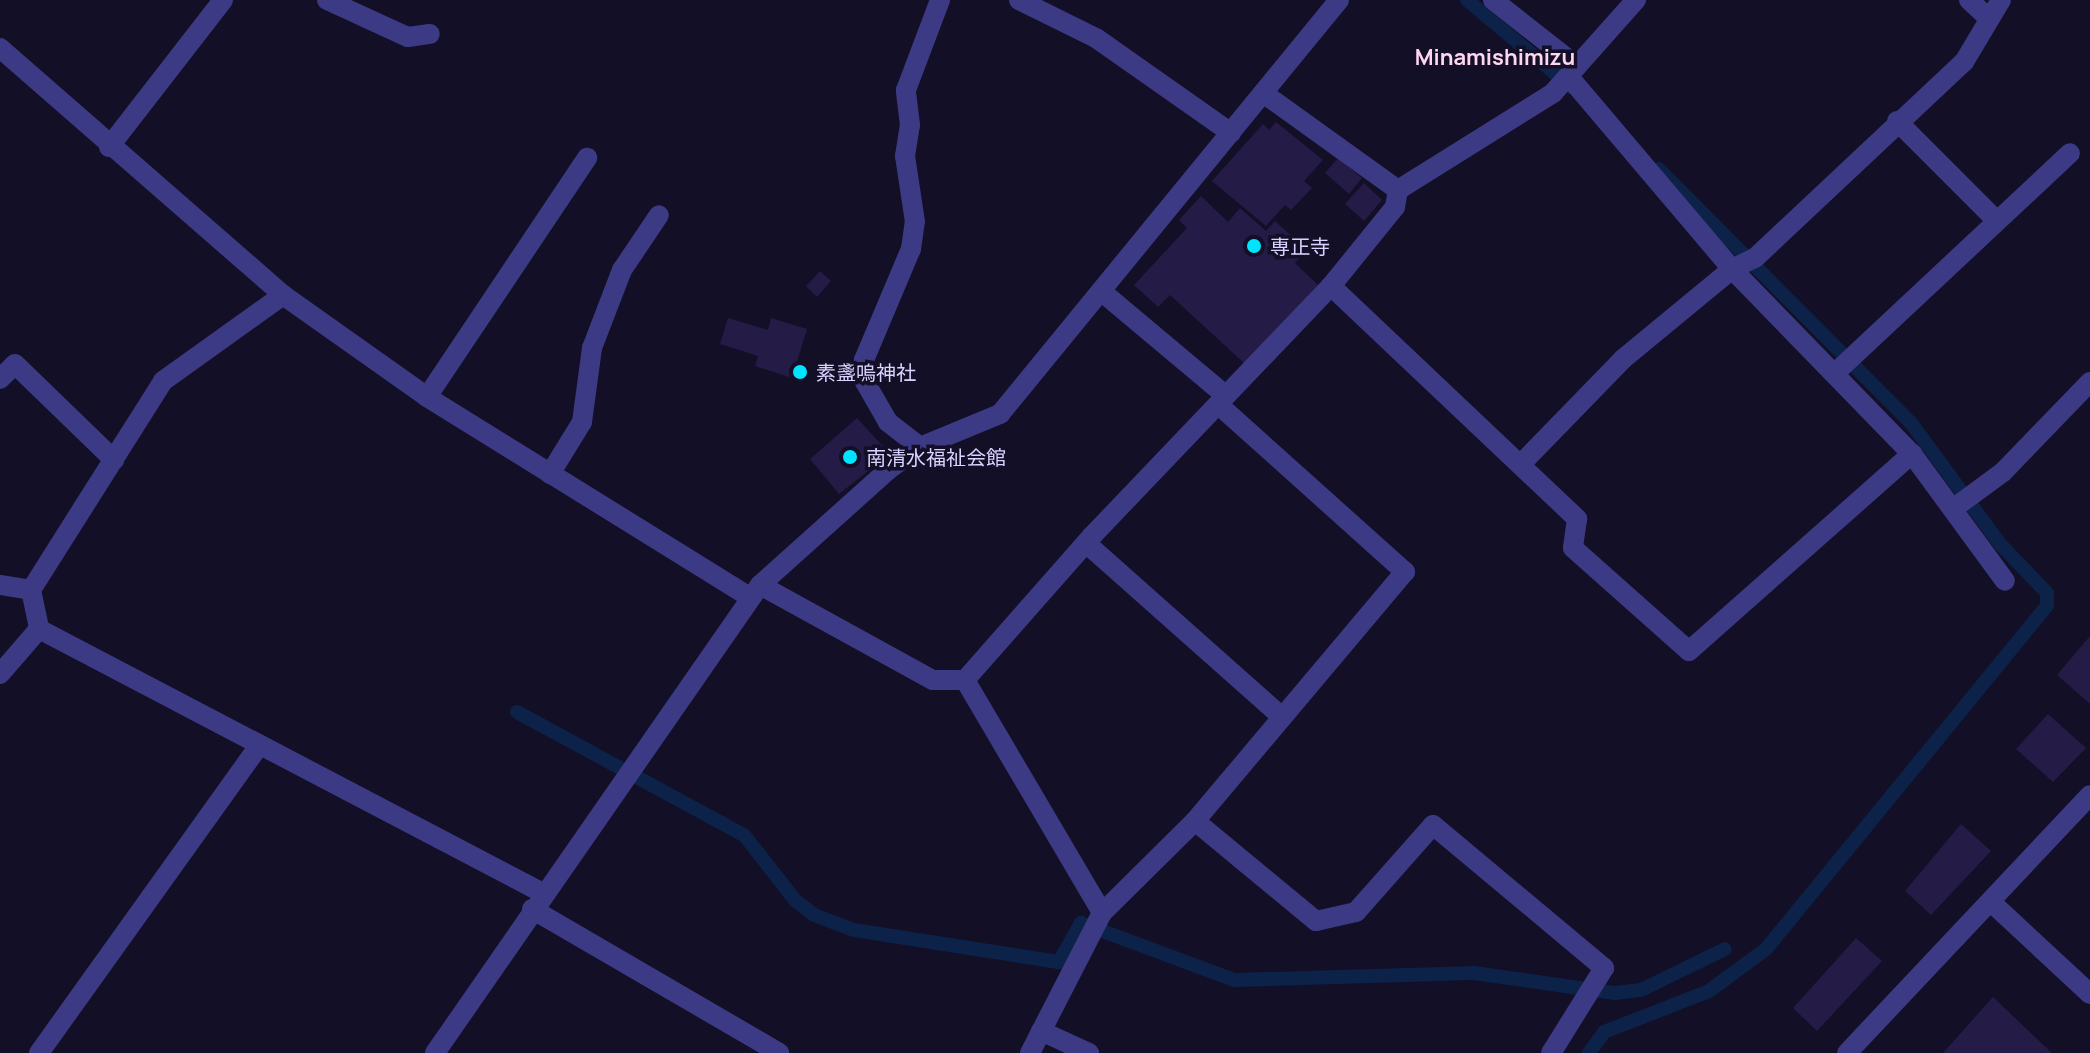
<!DOCTYPE html>
<meta charset="utf-8">
<style>
body{margin:0}
#map{position:relative;width:2090px;height:1053px;overflow:hidden;background:#130f26;font-family:Manrope,"Noto Sans JP",sans-serif}
div>[style]{position:absolute}
.stream>*{height:14px;margin:-7px;padding:0 7px;transform-origin:7px;border-radius:7px;background:#0c2248}
.building>*{inset:0;background:#241b47}
.service>*{height:20px;margin:-10px;padding:0 10px;transform-origin:10px;border-radius:10px;background:#3d3a85}
.minor>*{height:20px;margin:-10px;padding:0 10px;transform-origin:10px;border-radius:10px;background:#3d3a85}
.dots>*{width:22px;height:22px;translate:-50% -50%;box-sizing:border-box;border:4px solid #130f26;border-radius:50%}
span{translate:-50% -50%;white-space:nowrap;text-align:center;line-height:1.15;-webkit-text-stroke:7px #130f26;paint-order:stroke}
.poi-label{font-size:20px;color:#d9d4ff}
.left{translate:0 -50%;text-align:left}
.neighbourhood-label{font-size:22px;color:#ffd6f0;font-weight:700}
</style>
<div id="map">
<div class="stream">
<i style="left:1467px;top:0;width:136px;rotate:39.9deg"></i>
<i style="left:517px;top:712px;width:258px;rotate:28.5deg"></i>
<i style="left:744px;top:835px;width:83px;rotate:51.9deg"></i>
<i style="left:795px;top:900px;width:24px;rotate:38deg"></i>
<i style="left:814px;top:915px;width:43px;rotate:20.6deg"></i>
<i style="left:854px;top:930px;width:207px;rotate:8.9deg"></i>
<i style="left:1059px;top:962px;width:45px;rotate:-60.6deg"></i>
<i style="left:1081px;top:923px;width:163px;rotate:20.4deg"></i>
<i style="left:1234px;top:980px;width:240px;rotate:-1.7deg"></i>
<i style="left:1474px;top:973px;width:142px;rotate:8.1deg"></i>
<i style="left:1615px;top:993px;width:26px;rotate:-7deg"></i>
<i style="left:1641px;top:990px;width:93px;rotate:-26deg"></i>
<i style="left:1589px;top:1053px;width:26px;rotate:-54deg"></i>
<i style="left:1604px;top:1032px;width:113px;rotate:-21.3deg"></i>
<i style="left:1709px;top:991px;width:71px;rotate:-36.4deg"></i>
<i style="left:1766px;top:949px;width:443px;rotate:-50.7deg"></i>
<i style="left:2047px;top:606px;width:13px;rotate:-90deg"></i>
<i style="left:2047px;top:593px;width:68px;rotate:-133.8deg"></i>
<i style="left:2000px;top:544px;width:150px;rotate:-126.3deg"></i>
<i style="left:1911px;top:423px;width:358px;rotate:-134.8deg"></i>
</div>
<div class="building">
<i style="clip-path:polygon(1276px 122px,1323px 160px,1304px 181px,1312px 188px,1291px 210px,1285px 205px,1266px 226px,1212px 181px,1263px 124px,1269px 130px)"></i>
<i style="clip-path:polygon(1338px 158px,1362px 178px,1349px 194px,1325px 173px)"></i>
<i style="clip-path:polygon(1364px 183px,1382px 200px,1364px 221px,1345px 204px)"></i>
<i style="clip-path:polygon(1201px 196px,1228px 222px,1240px 208px,1266px 231px,1275px 221px,1307px 250px,1295px 263px,1318px 285px,1245px 364px,1170px 295px,1158px 307px,1134px 285px,1187px 228px,1179px 220px)"></i>
<i style="clip-path:polygon(820px 271px,831px 281px,817px 297px,806px 286px)"></i>
<i style="clip-path:polygon(728px 318px,768px 330px,771px 318px,807px 329px,792px 378px,755px 366px,758px 356px,720px 344px)"></i>
<i style="clip-path:polygon(857px 418px,890px 454px,839px 494px,810px 459px)"></i>
<i style="clip-path:polygon(2090px 636px,2090px 704px,2057px 675px)"></i>
<i style="clip-path:polygon(2048px 714px,2086px 748px,2053px 782px,2016px 749px)"></i>
<i style="clip-path:polygon(1961px 824px,1991px 851px,1931px 915px,1905px 891px)"></i>
<i style="clip-path:polygon(1856px 938px,1882px 961px,1817px 1031px,1793px 1008px)"></i>
<i style="clip-path:polygon(1993px 997px,2052px 1053px,1943px 1053px)"></i>
</div>
<div class="service">
<i style="left:1991px;top:902px;width:135px;rotate:42.9deg"></i>
<i style="left:1847px;top:1053px;width:354px;rotate:-46.7deg"></i>
</div>
<div class="minor">
<i style="left:327px;top:0;width:89px;rotate:24.6deg"></i>
<i style="left:408px;top:37px;width:22px;rotate:-8deg"></i>
<i style="left:1019px;top:0;width:86px;rotate:26.3deg"></i>
<i style="left:1096px;top:38px;width:165px;rotate:35.1deg"></i>
<i style="left:1493px;top:0;width:107px;rotate:38.2deg"></i>
<i style="left:1969px;top:0;width:25px;rotate:43deg"></i>
<i style="left:0;top:48px;width:376px;rotate:41.1deg"></i>
<i style="left:283px;top:295px;width:176px;rotate:35.3deg"></i>
<i style="left:427px;top:397px;width:381px;rotate:31.8deg"></i>
<i style="left:1570px;top:78px;width:250px;rotate:49.7deg"></i>
<i style="left:1732px;top:269px;width:258px;rotate:45.8deg"></i>
<i style="left:1912px;top:454px;width:157px;rotate:53.8deg"></i>
<i style="left:1263px;top:93px;width:166px;rotate:35.7deg"></i>
<i style="left:1897px;top:121px;width:141px;rotate:45deg"></i>
<i style="left:109px;top:147px;width:186px;rotate:-52.2deg"></i>
<i style="left:1331px;top:286px;width:339px;rotate:43.4deg"></i>
<i style="left:1577px;top:519px;width:29px;rotate:98deg"></i>
<i style="left:1573px;top:548px;width:155px;rotate:41.6deg"></i>
<i style="left:1689px;top:651px;width:298px;rotate:-41.5deg"></i>
<i style="left:1101px;top:291px;width:163px;rotate:40deg"></i>
<i style="left:1834px;top:374px;width:323px;rotate:-43.1deg"></i>
<i style="left:0;top:379px;width:21px;rotate:-45deg"></i>
<i style="left:15px;top:364px;width:138px;rotate:44.1deg"></i>
<i style="left:427px;top:397px;width:288px;rotate:-56.2deg"></i>
<i style="left:920px;top:447px;width:41px;rotate:-142deg"></i>
<i style="left:888px;top:422px;width:46px;rotate:-119.9deg"></i>
<i style="left:865px;top:382px;width:22px;rotate:-93deg"></i>
<i style="left:864px;top:360px;width:121px;rotate:-67.1deg"></i>
<i style="left:911px;top:249px;width:27px;rotate:-82deg"></i>
<i style="left:915px;top:222px;width:67px;rotate:-98.6deg"></i>
<i style="left:905px;top:156px;width:31px;rotate:-81deg"></i>
<i style="left:910px;top:125px;width:35px;rotate:-97deg"></i>
<i style="left:906px;top:90px;width:96px;rotate:-69.3deg"></i>
<i style="left:1522px;top:463px;width:145px;rotate:-45.8deg"></i>
<i style="left:1623px;top:359px;width:141px;rotate:-39.5deg"></i>
<i style="left:1732px;top:269px;width:25px;rotate:-26deg"></i>
<i style="left:1755px;top:258px;width:287px;rotate:-43.2deg"></i>
<i style="left:1964px;top:62px;width:72px;rotate:-59.2deg"></i>
<i style="left:550px;top:474px;width:61px;rotate:-58.4deg"></i>
<i style="left:582px;top:422px;width:75px;rotate:-82.3deg"></i>
<i style="left:592px;top:348px;width:84px;rotate:-69deg"></i>
<i style="left:622px;top:270px;width:66px;rotate:-56.1deg"></i>
<i style="left:1954px;top:508px;width:61px;rotate:-36.3deg"></i>
<i style="left:2003px;top:472px;width:125px;rotate:-46deg"></i>
<i style="left:1086px;top:543px;width:262px;rotate:41.6deg"></i>
<i style="left:0;top:585px;width:31px;rotate:9deg"></i>
<i style="left:31px;top:590px;width:247px;rotate:-57.7deg"></i>
<i style="left:163px;top:381px;width:148px;rotate:-35.6deg"></i>
<i style="left:760px;top:585px;width:197px;rotate:28.8deg"></i>
<i style="left:933px;top:680px;width:32px"></i>
<i style="left:965px;top:680px;width:191px;rotate:-48.6deg"></i>
<i style="left:1091px;top:537px;width:347px;rotate:-46.3deg"></i>
<i style="left:1331px;top:286px;width:102px;rotate:-51deg"></i>
<i style="left:1395px;top:207px;width:17px;rotate:-80deg"></i>
<i style="left:1398px;top:190px;width:183px;rotate:-32deg"></i>
<i style="left:1553px;top:93px;width:125px;rotate:-48.3deg"></i>
<i style="left:31px;top:590px;width:40px;rotate:78deg"></i>
<i style="left:39px;top:629px;width:569px;rotate:27.65deg"></i>
<i style="left:0;top:674px;width:60px;rotate:-49.1deg"></i>
<i style="left:965px;top:680px;width:270px;rotate:59.5deg"></i>
<i style="left:1102px;top:913px;width:131px;rotate:-44.7deg"></i>
<i style="left:1195px;top:821px;width:326px;rotate:-49.9deg"></i>
<i style="left:1405px;top:572px;width:249px;rotate:-138.1deg"></i>
<i style="left:1195px;top:821px;width:157px;rotate:39.6deg"></i>
<i style="left:1316px;top:921px;width:41px;rotate:-12.7deg"></i>
<i style="left:1356px;top:912px;width:116px;rotate:-48.5deg"></i>
<i style="left:1433px;top:825px;width:223px;rotate:39.9deg"></i>
<i style="left:1604px;top:968px;width:100px;rotate:121.9deg"></i>
<i style="left:532px;top:909px;width:286px;rotate:30.2deg"></i>
<i style="left:1041px;top:1031px;width:53px;rotate:24.6deg"></i>
<i style="left:39px;top:1053px;width:378px;rotate:-54.4deg"></i>
<i style="left:435px;top:1053px;width:570px;rotate:-55.22deg"></i>
<i style="left:760px;top:585px;width:172px;rotate:-41.9deg"></i>
<i style="left:888px;top:470px;width:39px;rotate:-36deg"></i>
<i style="left:920px;top:447px;width:87px;rotate:-22.4deg"></i>
<i style="left:1000px;top:414px;width:535px;rotate:-50.69deg"></i>
<i style="left:1030px;top:1053px;width:157px;rotate:-62.8deg"></i>
</div>
<div class="dots">
<i style="left:1254px;top:246px;background:#00e5ff"></i>
<i style="left:800px;top:372px;background:#00e5ff"></i>
<i style="left:850px;top:457px;background:#00e5ff"></i>
</div>
<div class="poi-label">
<span class="left" style="left:1270px;top:246px">専正寺</span>
<span class="left" style="left:816px;top:372px">素盞嗚神社</span>
<span class="left" style="left:866px;top:457px">南清水福祉会館</span>
</div>
<div class="neighbourhood-label">
<span style="left:1495px;top:58px">Minamishimizu</span>
</div>
</div>
